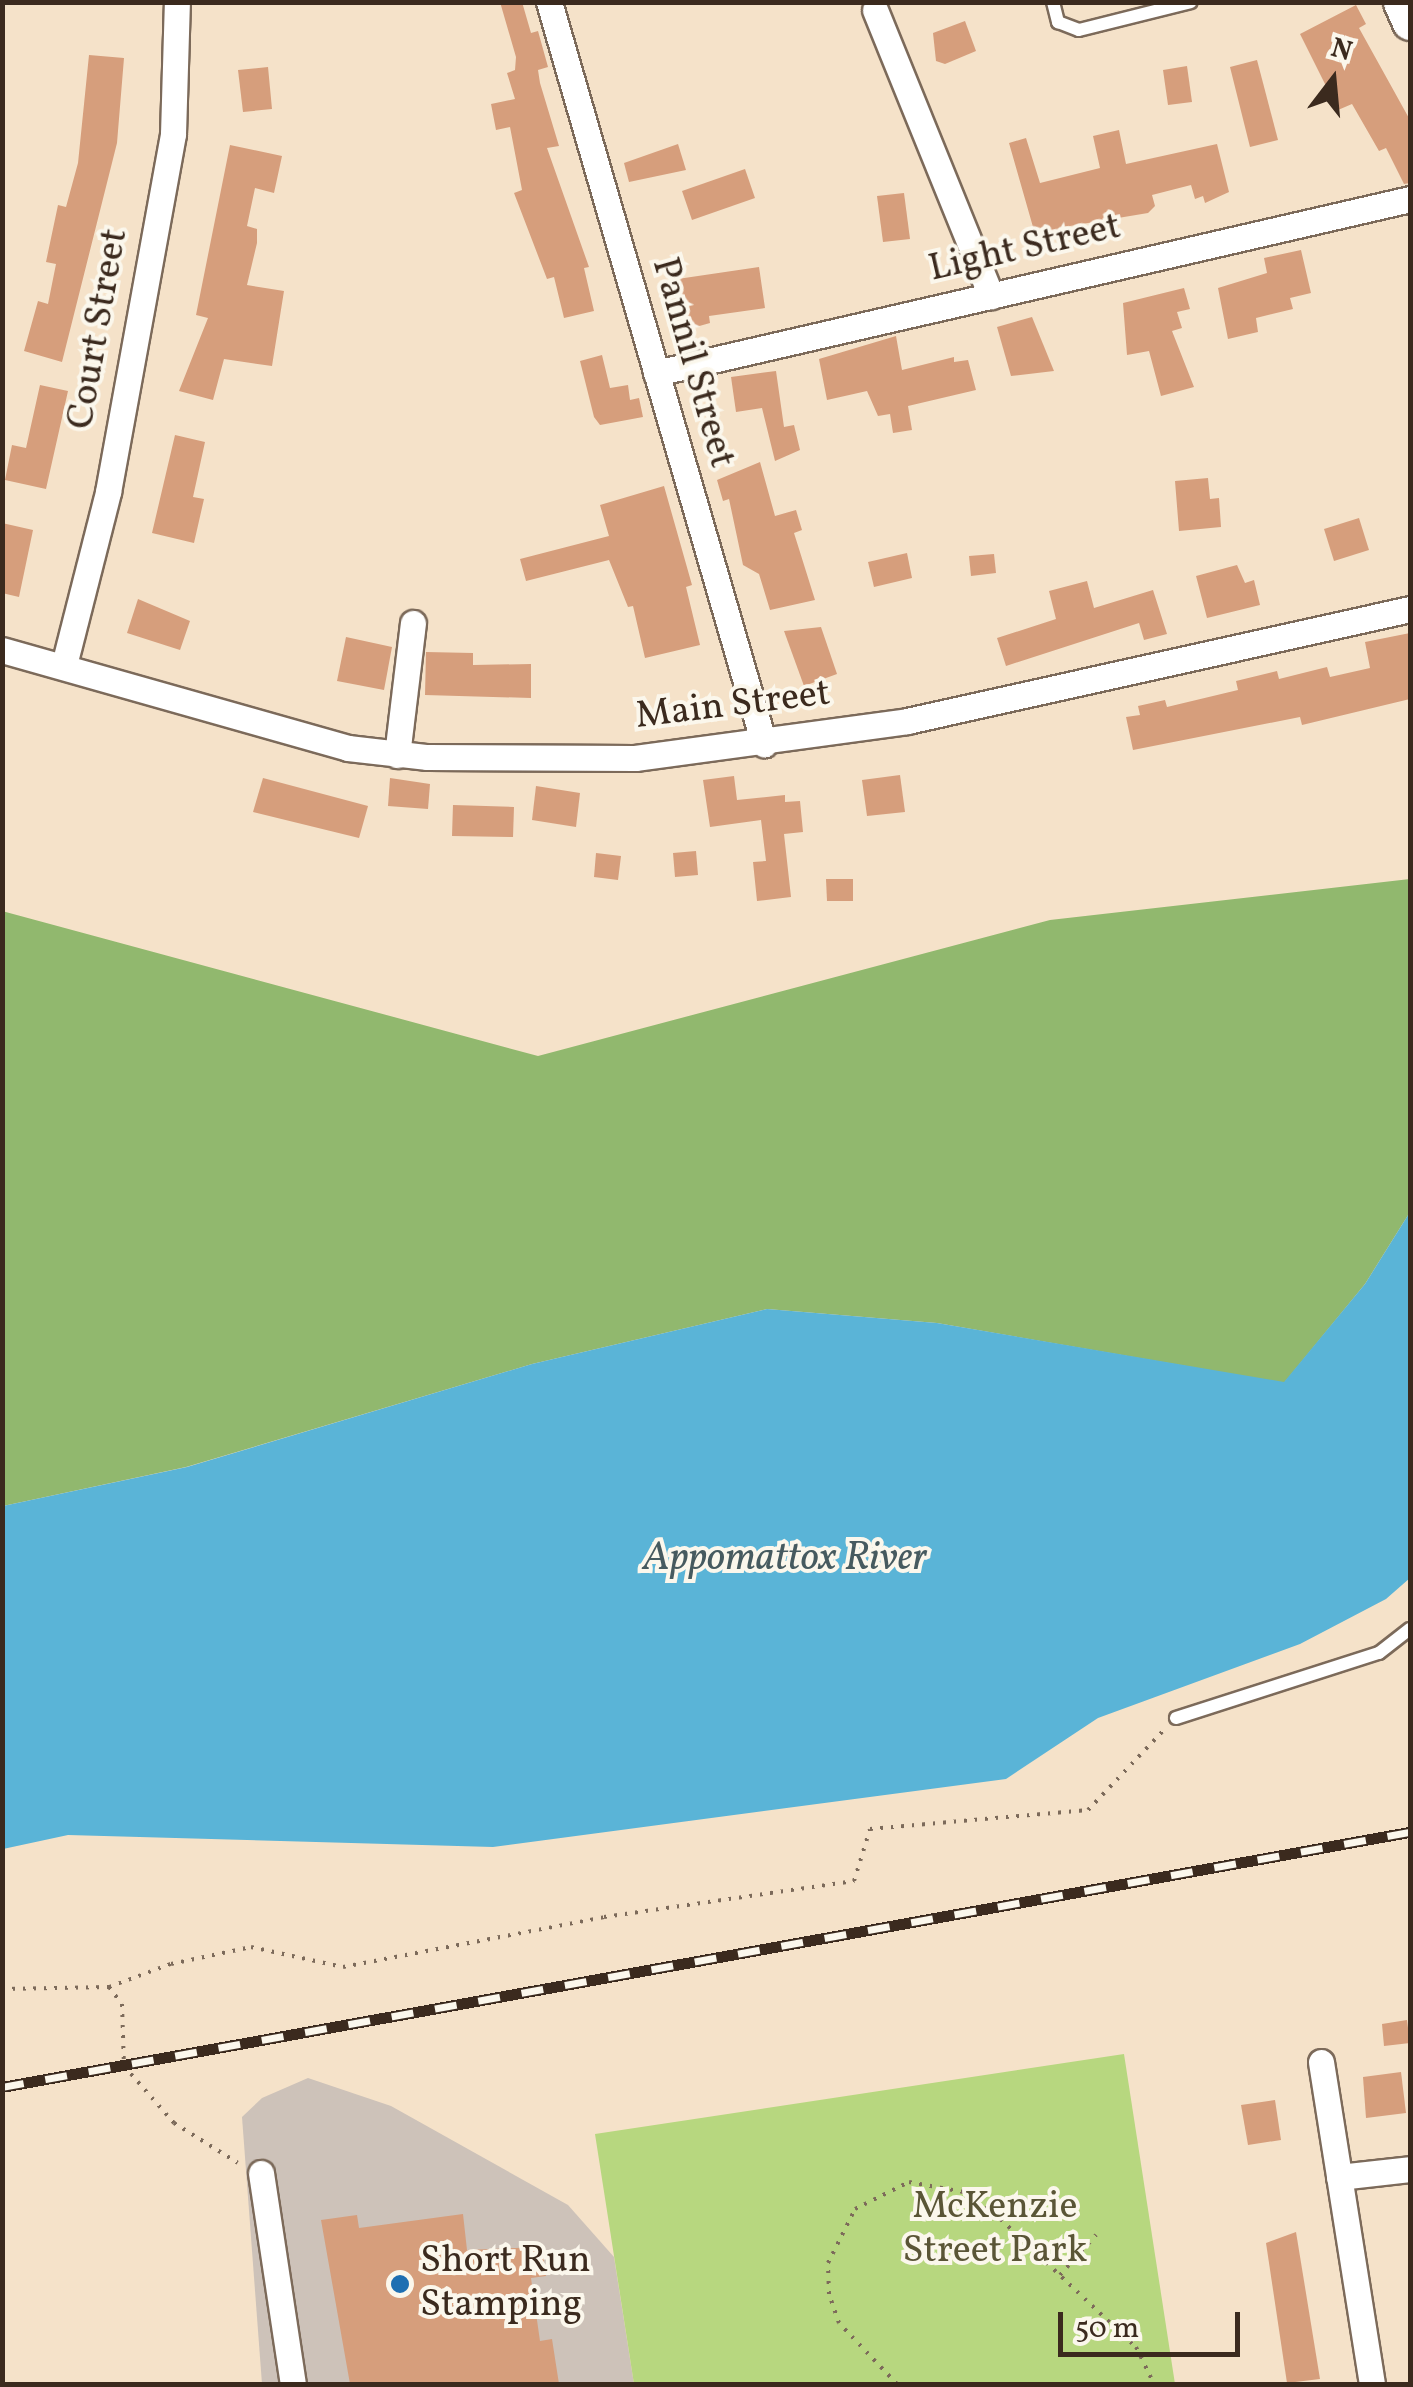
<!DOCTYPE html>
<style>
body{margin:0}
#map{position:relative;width:1413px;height:2387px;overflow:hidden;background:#f5e2c9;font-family:Vollkorn,serif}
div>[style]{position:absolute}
.industrial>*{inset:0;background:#cdc2b9}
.green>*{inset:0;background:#b7d77f}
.forest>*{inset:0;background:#91b86e}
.water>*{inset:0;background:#5ab4d7}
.building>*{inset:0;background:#d69e7c}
.path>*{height:4px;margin-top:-2px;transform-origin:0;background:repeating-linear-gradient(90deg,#7c6a5a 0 2.5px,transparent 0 10.5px)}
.roads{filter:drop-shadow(2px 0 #7c6a5a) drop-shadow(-2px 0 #7c6a5a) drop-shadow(0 2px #7c6a5a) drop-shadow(0 -2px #7c6a5a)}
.service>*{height:12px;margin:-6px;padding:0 6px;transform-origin:6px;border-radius:6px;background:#fff}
.minor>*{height:25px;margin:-12.5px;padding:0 12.5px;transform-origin:12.5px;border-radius:12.5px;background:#fff}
.secondary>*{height:35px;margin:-17.5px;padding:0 17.5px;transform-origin:17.5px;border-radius:17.5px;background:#fff}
.rail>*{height:11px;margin-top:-5.5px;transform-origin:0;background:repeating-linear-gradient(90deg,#fbf7ec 0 22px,#3b2a1e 0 44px);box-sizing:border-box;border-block:2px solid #3b2a1e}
.dots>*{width:28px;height:28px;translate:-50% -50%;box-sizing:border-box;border:5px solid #fbf7ec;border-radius:50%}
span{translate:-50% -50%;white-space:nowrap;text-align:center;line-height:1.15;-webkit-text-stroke:8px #fbf7ec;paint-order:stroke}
.street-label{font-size:38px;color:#3b2a1e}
.park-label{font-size:38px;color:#5a5536}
.poi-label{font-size:38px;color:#3b2a1e}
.left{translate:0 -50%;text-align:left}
.water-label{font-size:40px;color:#465a5f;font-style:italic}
.frame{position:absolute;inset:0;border:5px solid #3b2a1e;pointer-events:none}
.north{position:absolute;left:1283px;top:30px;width:100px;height:100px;-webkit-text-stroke:8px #fbf7ec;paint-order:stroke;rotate:16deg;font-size:28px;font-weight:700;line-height:40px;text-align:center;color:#3b2a1e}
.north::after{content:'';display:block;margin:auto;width:35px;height:45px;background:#3b2a1e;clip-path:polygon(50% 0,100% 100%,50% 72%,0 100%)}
.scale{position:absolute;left:1058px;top:2312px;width:182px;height:45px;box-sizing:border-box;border:5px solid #3b2a1e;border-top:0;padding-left:12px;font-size:30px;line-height:35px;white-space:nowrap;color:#3b2a1e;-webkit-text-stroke:8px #fbf7ec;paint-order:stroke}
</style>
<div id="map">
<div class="industrial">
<i style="clip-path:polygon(308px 2078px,391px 2106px,568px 2205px,614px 2257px,634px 2384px,262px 2384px,242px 2117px,262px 2098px)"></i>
</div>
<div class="green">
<i style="clip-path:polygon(1124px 2054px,1175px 2384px,634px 2384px,595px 2134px)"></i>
</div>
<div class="forest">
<i style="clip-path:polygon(1410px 879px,1410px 1212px,1365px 1284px,1284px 1383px,937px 1323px,767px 1309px,532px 1364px,186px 1467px,3px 1506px,2px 911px,538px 1056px,1050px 920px)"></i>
</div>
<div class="water">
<i style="clip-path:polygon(1410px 1212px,1410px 1578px,1386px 1599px,1300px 1644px,1098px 1718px,1006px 1779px,493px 1847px,68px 1835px,3px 1849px,3px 1506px,187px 1467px,532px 1364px,767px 1309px,937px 1323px,1284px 1382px,1365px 1284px)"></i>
</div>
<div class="building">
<i style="clip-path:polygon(500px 2px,522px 2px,531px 33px,538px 31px,548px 67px,538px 70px,540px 83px,559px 146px,547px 148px,589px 267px,584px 268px,594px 311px,564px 318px,554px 277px,547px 279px,514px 193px,522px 190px,510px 127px,496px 130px,491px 104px,515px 99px,507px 73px,515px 70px,516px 57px)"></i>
<i style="clip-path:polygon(1356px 5px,1366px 24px,1359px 28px,1410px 120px,1410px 183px,1404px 184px,1386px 148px,1379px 151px,1352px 104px,1338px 110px,1300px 34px)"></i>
<i style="clip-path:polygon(965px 21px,976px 51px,945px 64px,936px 61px,933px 33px)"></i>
<i style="clip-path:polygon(89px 55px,124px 58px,117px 143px,62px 362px,24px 351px,38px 301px,48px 304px,56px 264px,46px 262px,58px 205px,66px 207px,78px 163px)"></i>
<i style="clip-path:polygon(1257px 60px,1278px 140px,1250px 147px,1230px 67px)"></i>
<i style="clip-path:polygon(1187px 66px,1192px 102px,1168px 105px,1163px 70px)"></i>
<i style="clip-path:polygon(268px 67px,272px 109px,243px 112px,238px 70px)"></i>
<i style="clip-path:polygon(1119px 130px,1126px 164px,1217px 144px,1229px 192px,1205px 203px,1203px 196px,1195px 199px,1191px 185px,1152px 195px,1155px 206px,1148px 213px,1064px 227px,1066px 234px,1047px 239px,1045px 231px,1035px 234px,1009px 143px,1026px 138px,1040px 183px,1100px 168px,1093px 136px)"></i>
<i style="clip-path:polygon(678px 144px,686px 170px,629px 182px,624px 163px)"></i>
<i style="clip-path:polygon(230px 145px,282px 156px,274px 193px,255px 188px,247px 226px,257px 229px,257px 243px,247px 285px,284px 291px,272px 366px,224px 359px,213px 400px,179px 391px,208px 318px,196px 315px)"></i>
<i style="clip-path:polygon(745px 169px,755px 198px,692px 220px,682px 191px)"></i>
<i style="clip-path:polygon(904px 193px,910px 239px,883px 242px,877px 196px)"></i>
<i style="clip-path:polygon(1301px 250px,1311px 293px,1290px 298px,1293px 309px,1256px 318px,1258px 332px,1228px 339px,1218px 288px,1267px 273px,1264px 258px)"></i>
<i style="clip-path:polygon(759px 267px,765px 308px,709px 316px,710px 323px,678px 332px,664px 281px)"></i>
<i style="clip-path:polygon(1184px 288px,1190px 309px,1177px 312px,1182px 328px,1172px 331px,1194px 387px,1161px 396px,1149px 351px,1127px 355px,1123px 303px)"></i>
<i style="clip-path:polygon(1032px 317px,1054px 371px,1011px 376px,997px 327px)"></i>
<i style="clip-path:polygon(896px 336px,902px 370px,954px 357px,954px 362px,968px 360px,976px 390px,908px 406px,912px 430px,893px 433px,890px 414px,878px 416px,867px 391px,827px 400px,819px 359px)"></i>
<i style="clip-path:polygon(602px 355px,610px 388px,628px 385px,630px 400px,639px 398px,643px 417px,600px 425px,594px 417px,580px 361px)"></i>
<i style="clip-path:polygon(776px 371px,784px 427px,794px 425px,800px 450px,775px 461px,762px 408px,736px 412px,731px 377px)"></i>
<i style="clip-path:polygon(40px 385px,68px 391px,46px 489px,5px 480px,12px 445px,26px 448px)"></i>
<i style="clip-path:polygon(175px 435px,205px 442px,193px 497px,204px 499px,194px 543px,152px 533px)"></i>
<i style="clip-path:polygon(760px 462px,775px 516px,796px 510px,802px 530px,794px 533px,815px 600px,770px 610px,759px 574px,743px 565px,729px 499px,723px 501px,717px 480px)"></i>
<i style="clip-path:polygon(1208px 478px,1210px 499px,1219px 498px,1221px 527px,1179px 531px,1175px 481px)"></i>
<i style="clip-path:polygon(664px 486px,692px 585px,686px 587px,700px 645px,645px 658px,633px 606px,628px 607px,609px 560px,526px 581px,520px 559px,609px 536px,600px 505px)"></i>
<i style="clip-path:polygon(1359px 518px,1369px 550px,1334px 561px,1324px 529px)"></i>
<i style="clip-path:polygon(2px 523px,33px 530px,19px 597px,2px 593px)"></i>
<i style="clip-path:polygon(907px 553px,912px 578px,874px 587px,868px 562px)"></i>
<i style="clip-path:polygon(994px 554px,996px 573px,971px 576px,969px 556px)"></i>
<i style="clip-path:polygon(1237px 565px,1245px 583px,1254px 580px,1260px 605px,1207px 618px,1196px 576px)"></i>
<i style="clip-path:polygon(1087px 581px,1094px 608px,1153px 590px,1167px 634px,1144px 640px,1139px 623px,1006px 666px,997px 638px,1056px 619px,1049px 591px)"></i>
<i style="clip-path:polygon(138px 599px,190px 621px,180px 650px,127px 633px)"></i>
<i style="clip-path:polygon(821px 627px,837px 674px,804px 686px,784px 631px)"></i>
<i style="clip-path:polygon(1410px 633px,1410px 699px,1302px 725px,1300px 717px,1133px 750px,1126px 717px,1140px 715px,1138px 706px,1165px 700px,1167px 707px,1238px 690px,1236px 681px,1277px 671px,1279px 679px,1327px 667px,1330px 677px,1370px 668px,1365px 642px)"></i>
<i style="clip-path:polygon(346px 637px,392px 647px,384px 690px,337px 681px)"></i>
<i style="clip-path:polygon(426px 652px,473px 653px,473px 665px,531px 664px,531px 698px,425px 695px)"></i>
<i style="clip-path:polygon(900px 775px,905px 812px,867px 816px,862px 780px)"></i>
<i style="clip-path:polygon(734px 776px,737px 800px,785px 795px,785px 802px,800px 801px,803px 832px,784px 834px,791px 897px,757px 901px,753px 862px,766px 861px,761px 820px,710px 827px,703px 780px)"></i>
<i style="clip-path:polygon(263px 778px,368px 806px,359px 838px,253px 812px)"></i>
<i style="clip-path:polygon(390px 778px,430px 784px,428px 809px,388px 806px)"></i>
<i style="clip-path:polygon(536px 786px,580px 793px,576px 827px,532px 820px)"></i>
<i style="clip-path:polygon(453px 805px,514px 807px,513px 837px,452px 836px)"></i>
<i style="clip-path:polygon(696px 851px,698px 875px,675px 877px,673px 853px)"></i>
<i style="clip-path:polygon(596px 853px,621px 856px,618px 880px,594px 877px)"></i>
<i style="clip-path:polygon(826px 879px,853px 879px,853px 901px,827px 901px)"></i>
<i style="clip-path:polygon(1407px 2020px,1410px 2043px,1384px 2046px,1382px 2024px)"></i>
<i style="clip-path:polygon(1401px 2072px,1406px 2113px,1366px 2118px,1363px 2077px)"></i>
<i style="clip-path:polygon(1275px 2100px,1281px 2140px,1248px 2145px,1241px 2105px)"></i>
<i style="clip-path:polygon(463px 2214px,467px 2250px,542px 2247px,546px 2276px,531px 2278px,540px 2341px,552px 2339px,559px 2384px,350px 2384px,321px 2220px,357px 2215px,359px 2228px)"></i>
<i style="clip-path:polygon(1296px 2232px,1320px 2379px,1287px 2383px,1266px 2243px)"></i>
</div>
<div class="path">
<i style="left:109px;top:1987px;width:66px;rotate:-20.4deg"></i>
<i style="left:171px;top:1964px;width:82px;rotate:-12deg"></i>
<i style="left:251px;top:1947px;width:94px;rotate:12.3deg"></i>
<i style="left:343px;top:1967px;width:266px;rotate:-10.8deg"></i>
<i style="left:604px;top:1917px;width:253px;rotate:-8.2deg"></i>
<i style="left:854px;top:1881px;width:54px;rotate:-72.9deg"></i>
<i style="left:870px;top:1829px;width:219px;rotate:-5deg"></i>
<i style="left:1088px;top:1810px;width:110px;rotate:-46.5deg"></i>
<i style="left:2px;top:1989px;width:107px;rotate:-1.1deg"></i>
<i style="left:109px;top:1987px;width:21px;rotate:53deg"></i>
<i style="left:122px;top:2004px;width:62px;rotate:88.2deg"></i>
<i style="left:124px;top:2066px;width:76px;rotate:48.7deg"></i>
<i style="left:174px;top:2123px;width:75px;rotate:32deg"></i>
<i style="left:1060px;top:2275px;width:54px;rotate:-48deg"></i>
<i style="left:897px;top:2384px;width:84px;rotate:-133.6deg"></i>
<i style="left:839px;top:2323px;width:31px;rotate:-109deg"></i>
<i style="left:829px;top:2294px;width:31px;rotate:-92deg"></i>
<i style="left:828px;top:2263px;width:60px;rotate:-63.4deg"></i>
<i style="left:855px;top:2209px;width:60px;rotate:-26.6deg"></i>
<i style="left:909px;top:2182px;width:61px;rotate:10.4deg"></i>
<i style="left:969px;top:2193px;width:31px;rotate:38deg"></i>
<i style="left:993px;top:2212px;width:197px;rotate:43.4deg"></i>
<i style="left:1136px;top:2347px;width:41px;rotate:64.1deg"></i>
</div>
<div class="roads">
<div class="service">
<i style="left:1053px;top:2px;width:21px;rotate:76deg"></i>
<i style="left:1058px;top:22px;width:22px;rotate:21deg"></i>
<i style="left:1079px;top:30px;width:115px;rotate:-14deg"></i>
<i style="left:1176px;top:1718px;width:213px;rotate:-17.8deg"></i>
<i style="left:1379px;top:1653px;width:39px;rotate:-38deg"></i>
</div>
<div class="minor">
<i style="left:549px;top:2px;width:773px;rotate:73.84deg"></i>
<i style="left:875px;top:10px;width:309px;rotate:67.9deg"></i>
<i style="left:656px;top:373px;width:774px;rotate:-12.99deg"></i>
<i style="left:2px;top:650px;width:360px;rotate:15.8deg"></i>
<i style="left:348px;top:748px;width:80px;rotate:6.5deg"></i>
<i style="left:427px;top:757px;width:208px;rotate:0.3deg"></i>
<i style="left:635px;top:758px;width:275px;rotate:-7.7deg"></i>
<i style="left:907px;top:721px;width:515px;rotate:-12.55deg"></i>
<i style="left:64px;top:665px;width:179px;rotate:-75.7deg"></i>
<i style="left:108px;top:492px;width:364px;rotate:-79.7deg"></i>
<i style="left:173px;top:134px;width:132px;rotate:-88.3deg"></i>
<i style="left:397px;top:755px;width:133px;rotate:-83.1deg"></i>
<i style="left:1321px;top:2062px;width:326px;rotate:81deg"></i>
<i style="left:261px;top:2173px;width:213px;rotate:81.4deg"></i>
<i style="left:1339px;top:2177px;width:71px;rotate:-6.4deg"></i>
</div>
<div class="secondary">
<i style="left:1401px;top:2px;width:22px;rotate:66deg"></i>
</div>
</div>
<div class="rail">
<i style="left:2px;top:2087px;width:1431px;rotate:-10.27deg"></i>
</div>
<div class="dots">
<i style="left:400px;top:2284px;background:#1f6fb2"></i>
</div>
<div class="street-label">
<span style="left:1025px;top:249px;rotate:-13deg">Light Street</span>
<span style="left:99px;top:329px;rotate:-80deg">Court Street</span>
<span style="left:692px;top:363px;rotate:74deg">Pannil Street</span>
<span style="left:733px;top:706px;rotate:-7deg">Main Street</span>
</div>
<div class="park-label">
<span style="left:995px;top:2230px">McKenzie<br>Street Park</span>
</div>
<div class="poi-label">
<span class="left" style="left:420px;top:2284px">Short Run<br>Stamping</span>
</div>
<div class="water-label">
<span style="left:785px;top:1559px">Appomattox River</span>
</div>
<div class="frame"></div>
<div class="north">N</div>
<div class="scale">50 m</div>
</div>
